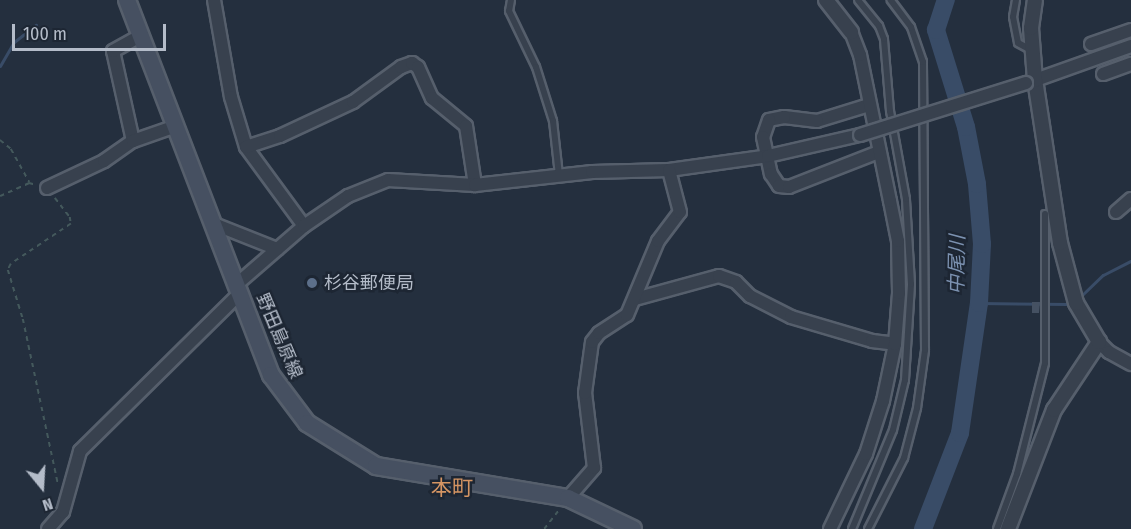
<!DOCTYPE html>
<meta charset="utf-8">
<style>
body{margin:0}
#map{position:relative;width:1131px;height:529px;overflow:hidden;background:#242f3e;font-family:"Fira Sans Condensed","Noto Sans JP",sans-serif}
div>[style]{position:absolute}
.stream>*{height:3px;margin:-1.5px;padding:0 1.5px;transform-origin:1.5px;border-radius:1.5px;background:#394c67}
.river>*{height:18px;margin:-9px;padding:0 9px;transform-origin:9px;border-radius:9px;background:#394c67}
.building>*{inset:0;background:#455162}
.path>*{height:1.5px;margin-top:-0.75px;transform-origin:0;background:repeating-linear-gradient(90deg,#44595c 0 4.5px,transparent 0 9px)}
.roads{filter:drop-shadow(2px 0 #565f6c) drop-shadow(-2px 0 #565f6c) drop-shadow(0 2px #565f6c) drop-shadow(0 -2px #565f6c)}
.service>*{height:6px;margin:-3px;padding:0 3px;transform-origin:3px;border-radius:3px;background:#38414e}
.minor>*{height:12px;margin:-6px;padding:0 6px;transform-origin:6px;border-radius:6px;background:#38414e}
.tertiary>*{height:14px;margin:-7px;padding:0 7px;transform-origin:7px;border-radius:7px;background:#38414e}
.secondary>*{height:16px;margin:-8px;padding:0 8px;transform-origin:8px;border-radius:8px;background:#465061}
.bridges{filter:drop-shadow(2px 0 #565f6c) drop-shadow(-2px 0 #565f6c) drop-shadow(0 2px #565f6c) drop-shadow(0 -2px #565f6c)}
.minor-bridge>*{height:12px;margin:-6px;padding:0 6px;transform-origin:6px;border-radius:6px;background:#38414e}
.dots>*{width:16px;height:16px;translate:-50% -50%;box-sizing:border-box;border:3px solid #1d2633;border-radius:50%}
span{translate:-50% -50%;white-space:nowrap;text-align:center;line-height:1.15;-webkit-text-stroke:5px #1d2633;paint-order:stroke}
.poi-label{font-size:18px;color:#b4bcc9}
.left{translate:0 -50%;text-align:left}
.street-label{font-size:18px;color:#b4bcc9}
.water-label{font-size:20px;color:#7c92b1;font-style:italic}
.quarter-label{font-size:21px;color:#d59563}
.north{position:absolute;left:12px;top:457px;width:60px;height:60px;-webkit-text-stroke:4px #1d2633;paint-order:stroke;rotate:162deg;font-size:16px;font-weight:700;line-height:24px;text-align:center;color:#b4bcc9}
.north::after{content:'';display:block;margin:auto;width:21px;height:27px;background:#b4bcc9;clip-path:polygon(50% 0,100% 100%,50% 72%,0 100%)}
.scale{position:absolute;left:12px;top:24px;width:154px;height:27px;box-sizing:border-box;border:3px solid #b4bcc9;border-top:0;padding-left:8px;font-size:18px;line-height:21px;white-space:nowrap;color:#b4bcc9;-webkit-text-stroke:4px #1d2633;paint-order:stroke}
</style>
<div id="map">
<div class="stream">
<i style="left:0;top:66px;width:28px;rotate:-60deg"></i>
<i style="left:14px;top:42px;width:28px;rotate:-38deg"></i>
<i style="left:1082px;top:295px;width:29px;rotate:-44deg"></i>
<i style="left:1103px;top:275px;width:31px;rotate:-27deg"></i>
<i style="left:979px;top:303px;width:88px;rotate:0.7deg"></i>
</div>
<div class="river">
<i style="left:923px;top:529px;width:103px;rotate:-68.9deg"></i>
<i style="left:960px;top:433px;width:131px;rotate:-81.7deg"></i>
<i style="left:979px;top:303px;width:59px;rotate:-87.1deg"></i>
<i style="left:982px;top:244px;width:60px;rotate:-94.8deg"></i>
<i style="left:977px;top:184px;width:58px;rotate:-100.9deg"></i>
<i style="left:966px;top:127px;width:102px;rotate:-107.2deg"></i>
<i style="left:936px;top:30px;width:32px;rotate:-72deg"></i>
</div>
<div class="building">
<i style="clip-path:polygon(1032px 302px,1040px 302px,1039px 313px,1032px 313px)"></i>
</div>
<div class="path">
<i style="left:0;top:140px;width:14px;rotate:39deg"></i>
<i style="left:11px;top:149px;width:38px;rotate:61deg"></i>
<i style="left:0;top:196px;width:32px;rotate:-24deg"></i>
<i style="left:29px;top:183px;width:8px;rotate:14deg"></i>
<i style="left:55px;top:198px;width:24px;rotate:52deg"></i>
<i style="left:70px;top:217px;width:7px;rotate:82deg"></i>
<i style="left:71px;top:224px;width:72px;rotate:146.3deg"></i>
<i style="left:11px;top:264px;width:7px;rotate:117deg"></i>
<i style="left:8px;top:270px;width:51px;rotate:73deg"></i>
<i style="left:23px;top:319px;width:169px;rotate:78deg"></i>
<i style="left:544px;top:529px;width:23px;rotate:-52deg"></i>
</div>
<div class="roads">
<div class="service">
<i style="left:511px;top:0;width:11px;rotate:100deg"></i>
<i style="left:509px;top:11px;width:62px;rotate:64.3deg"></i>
<i style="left:536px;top:67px;width:57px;rotate:72.5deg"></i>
<i style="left:553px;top:121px;width:54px;rotate:83.7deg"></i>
<i style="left:1016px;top:0;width:17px;rotate:100deg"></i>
<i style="left:1013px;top:17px;width:26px;rotate:79deg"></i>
<i style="left:1018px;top:43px;width:17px;rotate:28deg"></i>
<i style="left:852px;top:529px;width:107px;rotate:-67.5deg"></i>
<i style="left:893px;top:430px;width:51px;rotate:-76.5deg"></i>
<i style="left:905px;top:380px;width:96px;rotate:-86.4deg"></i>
<i style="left:911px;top:284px;width:85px;rotate:-93.4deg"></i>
<i style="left:906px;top:199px;width:89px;rotate:-100.3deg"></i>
<i style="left:890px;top:111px;width:72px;rotate:-94.8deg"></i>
<i style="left:884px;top:39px;width:14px;rotate:-111deg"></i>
<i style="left:879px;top:26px;width:33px;rotate:-129deg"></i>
<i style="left:868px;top:529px;width:80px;rotate:-63.1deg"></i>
<i style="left:904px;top:458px;width:52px;rotate:-75.4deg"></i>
<i style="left:917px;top:408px;width:59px;rotate:-82.1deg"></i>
<i style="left:925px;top:350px;width:288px;rotate:-90.4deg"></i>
<i style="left:923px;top:62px;width:37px;rotate:-109deg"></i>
<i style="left:911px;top:27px;width:34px;rotate:-127deg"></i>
<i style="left:997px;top:529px;width:59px;rotate:-70deg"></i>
<i style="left:1017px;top:474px;width:114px;rotate:-75.8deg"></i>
<i style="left:1045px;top:363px;width:149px;rotate:-90deg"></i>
</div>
<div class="minor">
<i style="left:214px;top:0;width:98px;rotate:80.1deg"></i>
<i style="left:231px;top:97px;width:52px;rotate:73.3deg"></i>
<i style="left:246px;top:147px;width:98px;rotate:53.7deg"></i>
<i style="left:1091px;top:44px;width:42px;rotate:-19.3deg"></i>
<i style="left:1103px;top:74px;width:30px;rotate:-20deg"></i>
<i style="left:1027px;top:83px;width:110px;rotate:-19.6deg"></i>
<i style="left:869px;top:105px;width:54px;rotate:162.9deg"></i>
<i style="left:817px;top:121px;width:33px;rotate:-173deg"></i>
<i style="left:784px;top:117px;width:15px;rotate:169deg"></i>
<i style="left:769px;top:120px;width:18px;rotate:109deg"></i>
<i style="left:763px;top:137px;width:38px;rotate:78deg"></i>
<i style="left:771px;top:174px;width:14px;rotate:56deg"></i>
<i style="left:779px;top:186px;width:10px;rotate:6deg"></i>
<i style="left:789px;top:187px;width:97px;rotate:-21.3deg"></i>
<i style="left:133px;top:141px;width:92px;rotate:-102.5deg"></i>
<i style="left:113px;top:51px;width:33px;rotate:-29deg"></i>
<i style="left:246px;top:147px;width:36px;rotate:-18deg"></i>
<i style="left:280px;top:136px;width:81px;rotate:-25deg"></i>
<i style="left:353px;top:102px;width:59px;rotate:-36.1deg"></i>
<i style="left:401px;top:67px;width:12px;rotate:-20deg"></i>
<i style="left:412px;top:63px;width:7px;rotate:34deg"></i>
<i style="left:418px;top:67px;width:34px;rotate:66deg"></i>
<i style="left:432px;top:98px;width:44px;rotate:39.5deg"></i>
<i style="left:466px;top:126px;width:60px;rotate:81.3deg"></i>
<i style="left:47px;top:188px;width:63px;rotate:-25.3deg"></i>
<i style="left:104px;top:161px;width:35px;rotate:-35deg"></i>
<i style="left:133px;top:141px;width:46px;rotate:-19.2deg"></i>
<i style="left:1116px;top:212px;width:20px;rotate:-41deg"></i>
<i style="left:214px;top:224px;width:68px;rotate:21.6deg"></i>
<i style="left:237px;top:284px;width:89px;rotate:-40.9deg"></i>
<i style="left:304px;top:226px;width:53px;rotate:-34.3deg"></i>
<i style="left:348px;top:196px;width:43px;rotate:-21.8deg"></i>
<i style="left:388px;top:180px;width:87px;rotate:3.3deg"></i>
<i style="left:475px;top:185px;width:118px;rotate:-6.3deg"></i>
<i style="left:592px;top:172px;width:77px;rotate:-1.5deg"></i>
<i style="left:669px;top:170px;width:100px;rotate:-8deg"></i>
<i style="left:768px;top:156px;width:94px;rotate:-12.9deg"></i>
<i style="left:635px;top:299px;width:87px;rotate:-15.3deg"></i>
<i style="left:719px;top:276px;width:18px;rotate:19deg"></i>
<i style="left:736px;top:282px;width:20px;rotate:45deg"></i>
<i style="left:750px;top:296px;width:46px;rotate:27.1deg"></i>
<i style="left:791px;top:317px;width:84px;rotate:16.5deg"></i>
<i style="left:872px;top:341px;width:23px;rotate:7deg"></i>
<i style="left:1099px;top:342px;width:14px;rotate:45deg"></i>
<i style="left:1109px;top:352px;width:25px;rotate:29deg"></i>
<i style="left:568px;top:498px;width:40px;rotate:-49deg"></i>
<i style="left:594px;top:468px;width:76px;rotate:-96.8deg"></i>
<i style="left:585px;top:393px;width:51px;rotate:-82.2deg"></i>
<i style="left:592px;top:342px;width:11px;rotate:-52deg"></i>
<i style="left:599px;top:333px;width:33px;rotate:-33deg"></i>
<i style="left:627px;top:315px;width:80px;rotate:-67.3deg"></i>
<i style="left:658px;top:241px;width:36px;rotate:-53deg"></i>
<i style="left:680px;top:212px;width:43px;rotate:-104.7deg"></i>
<i style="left:48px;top:529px;width:23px;rotate:-49deg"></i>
<i style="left:63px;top:512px;width:63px;rotate:-74.4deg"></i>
<i style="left:80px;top:451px;width:225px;rotate:-44.6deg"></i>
<i style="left:830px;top:529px;width:83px;rotate:-64.4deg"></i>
<i style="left:866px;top:454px;width:56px;rotate:-72.2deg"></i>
<i style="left:883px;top:401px;width:58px;rotate:-78.1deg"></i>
<i style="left:895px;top:344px;width:51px;rotate:-85.5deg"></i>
<i style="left:899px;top:293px;width:52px;rotate:-91.1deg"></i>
<i style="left:898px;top:241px;width:41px;rotate:-101.3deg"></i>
<i style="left:890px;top:201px;width:149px;rotate:-101.6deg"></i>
<i style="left:860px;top:55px;width:25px;rotate:-111deg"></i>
</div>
<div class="tertiary">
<i style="left:826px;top:0;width:41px;rotate:52deg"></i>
<i style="left:1008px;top:529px;width:128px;rotate:-68.9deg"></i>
<i style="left:1054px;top:410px;width:82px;rotate:-56.5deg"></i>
<i style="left:1099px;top:342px;width:45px;rotate:-120.5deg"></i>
<i style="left:1076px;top:303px;width:62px;rotate:-104.9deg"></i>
<i style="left:1060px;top:243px;width:165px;rotate:-98.7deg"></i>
<i style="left:1035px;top:80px;width:52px;rotate:-94.4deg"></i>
<i style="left:1031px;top:28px;width:28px;rotate:-82deg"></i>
</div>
<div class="secondary">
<i style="left:127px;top:0;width:402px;rotate:69deg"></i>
<i style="left:271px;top:375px;width:60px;rotate:53.1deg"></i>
<i style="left:307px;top:423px;width:81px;rotate:31.9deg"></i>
<i style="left:376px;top:466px;width:195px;rotate:9.5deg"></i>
<i style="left:568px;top:498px;width:72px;rotate:25.5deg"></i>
</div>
</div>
<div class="bridges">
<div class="minor-bridge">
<i style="left:860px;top:135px;width:174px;rotate:-17.4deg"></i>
</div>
</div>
<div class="dots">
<i style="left:312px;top:283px;background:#5c6f8a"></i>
</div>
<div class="poi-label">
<span class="left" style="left:324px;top:283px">杉谷郵便局</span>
</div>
<div class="street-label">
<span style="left:279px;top:336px;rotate:67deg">野田島原線</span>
</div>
<div class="water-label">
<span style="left:957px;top:265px;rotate:-89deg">中尾川</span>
</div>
<div class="quarter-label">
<span style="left:452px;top:488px">本町</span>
</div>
<div class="north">N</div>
<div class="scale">100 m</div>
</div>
